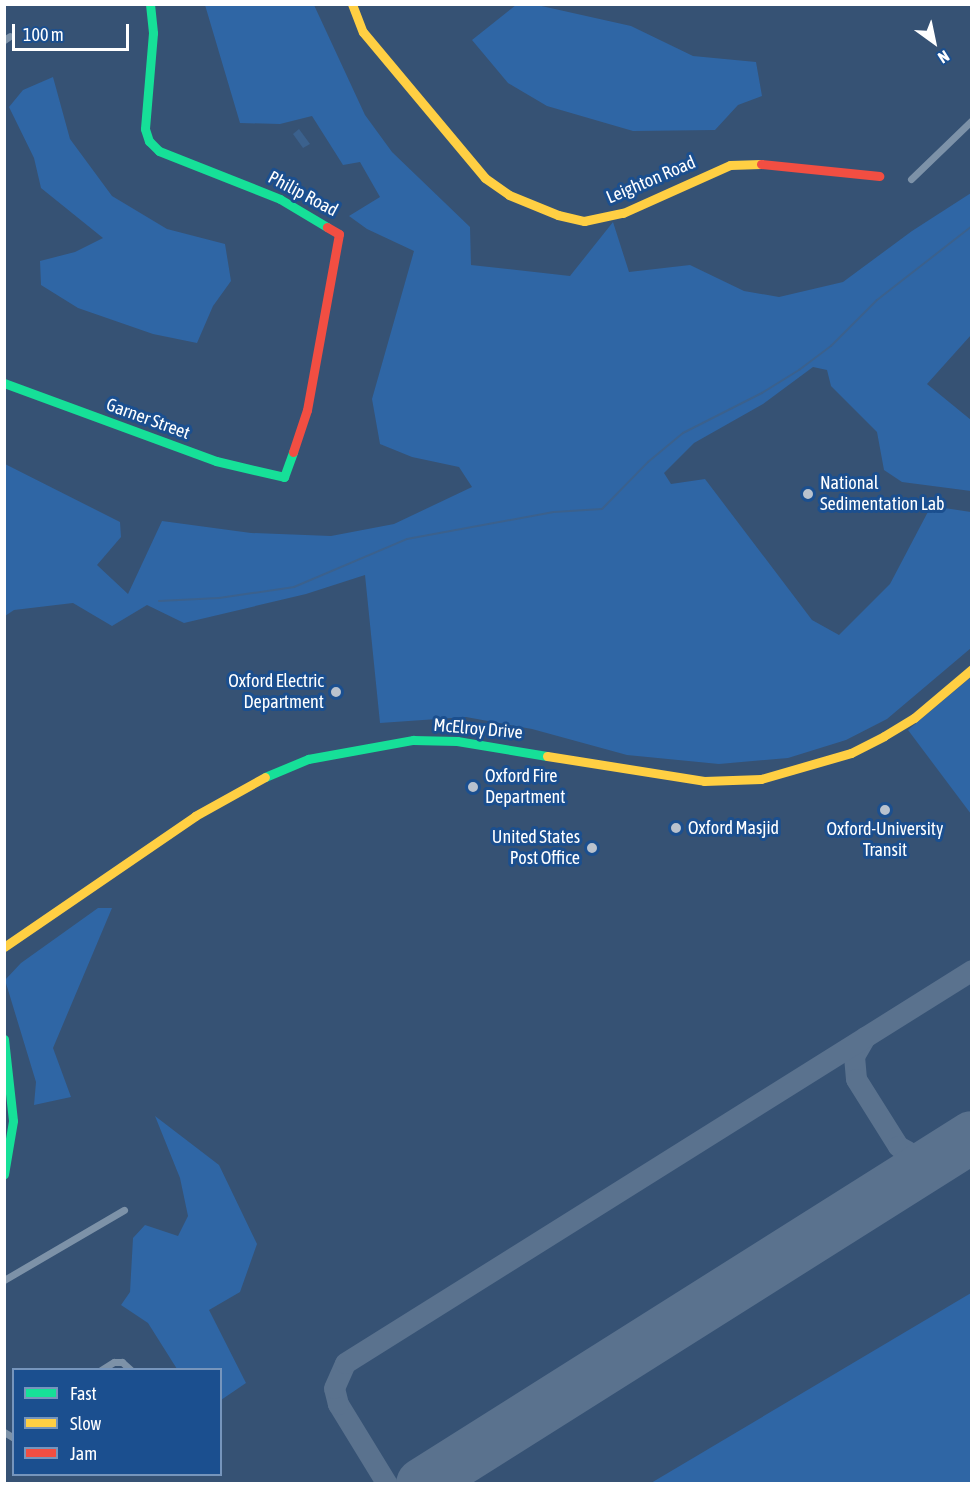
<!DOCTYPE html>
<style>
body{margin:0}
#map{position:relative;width:976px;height:1488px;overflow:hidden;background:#365274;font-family:"Asap Condensed",sans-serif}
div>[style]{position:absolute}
.green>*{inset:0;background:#2f66a5}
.water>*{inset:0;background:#3b618d}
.stream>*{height:2px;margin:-1px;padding:0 1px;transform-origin:1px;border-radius:1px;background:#3b618d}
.taxiway>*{height:21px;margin:-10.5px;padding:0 10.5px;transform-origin:10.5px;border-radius:10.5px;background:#5a728e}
.runway>*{height:52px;margin:-26px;padding:0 26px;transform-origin:26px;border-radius:26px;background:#5a728e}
.street>*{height:7px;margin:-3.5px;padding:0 3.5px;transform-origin:3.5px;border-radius:3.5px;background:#7d92a8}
.fast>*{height:9px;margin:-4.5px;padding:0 4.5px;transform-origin:4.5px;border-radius:4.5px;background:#16e098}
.slow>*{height:9px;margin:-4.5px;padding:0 4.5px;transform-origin:4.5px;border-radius:4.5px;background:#ffcf43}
.jam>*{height:9px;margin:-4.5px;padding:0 4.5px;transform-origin:4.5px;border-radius:4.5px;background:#f24e42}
.dots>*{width:16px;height:16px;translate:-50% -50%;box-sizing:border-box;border:3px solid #1b4f8f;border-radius:50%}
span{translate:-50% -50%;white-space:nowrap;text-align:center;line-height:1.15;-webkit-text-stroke:6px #1b4f8f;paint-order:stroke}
.street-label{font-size:18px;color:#fff}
.poi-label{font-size:18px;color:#fff}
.left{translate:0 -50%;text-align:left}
.right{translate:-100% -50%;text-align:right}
.frame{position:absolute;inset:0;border:6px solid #fff;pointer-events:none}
.legend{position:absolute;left:12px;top:1368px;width:210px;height:108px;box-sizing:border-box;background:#1b4f8f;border:2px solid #7695bc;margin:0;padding:8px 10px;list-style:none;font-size:18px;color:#fff}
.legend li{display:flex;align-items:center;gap:12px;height:30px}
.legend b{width:30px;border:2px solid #7695bc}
.north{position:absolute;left:904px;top:12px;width:60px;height:60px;-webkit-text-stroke:4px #1b4f8f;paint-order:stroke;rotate:147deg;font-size:16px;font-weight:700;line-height:24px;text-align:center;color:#fff}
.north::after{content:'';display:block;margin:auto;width:21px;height:27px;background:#fff;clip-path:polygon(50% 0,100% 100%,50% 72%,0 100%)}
.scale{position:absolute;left:12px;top:24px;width:117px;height:27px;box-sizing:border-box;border:3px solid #fff;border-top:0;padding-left:8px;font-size:18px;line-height:21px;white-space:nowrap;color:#fff;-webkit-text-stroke:4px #1b4f8f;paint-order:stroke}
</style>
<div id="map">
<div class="green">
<i style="clip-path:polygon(205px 5px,314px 5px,365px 115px,392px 152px,470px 227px,471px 265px,570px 276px,613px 222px,629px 272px,690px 265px,744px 291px,779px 297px,843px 282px,912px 231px,971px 193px,971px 335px,927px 384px,971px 420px,971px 491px,902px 482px,884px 470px,877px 432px,831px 386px,827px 370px,813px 367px,763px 404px,694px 443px,664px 473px,671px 484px,705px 479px,812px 620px,839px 635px,890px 584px,931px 506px,971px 512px,971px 648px,887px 719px,846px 740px,788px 758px,719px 764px,627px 755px,532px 729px,466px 717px,380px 723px,365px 575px,306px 594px,184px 623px,147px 605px,112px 626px,73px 603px,14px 610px,5px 616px,5px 464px,120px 522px,121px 537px,97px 565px,128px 594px,162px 521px,251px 533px,331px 536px,394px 524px,472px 487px,459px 467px,412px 457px,380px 444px,372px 399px,414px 251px,367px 229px,349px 216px,380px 197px,360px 162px,343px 165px,312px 116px,280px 124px,240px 123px)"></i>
<i style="clip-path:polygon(516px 5px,537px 5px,631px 26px,693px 56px,756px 62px,762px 96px,738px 105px,715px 130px,633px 131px,547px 106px,508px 83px,472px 40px)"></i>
<i style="clip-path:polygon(53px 77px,70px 139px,112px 196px,167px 229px,225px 244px,231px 281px,213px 306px,197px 343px,153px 334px,78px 308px,41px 285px,40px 261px,75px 252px,103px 238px,41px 188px,34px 158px,9px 107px,23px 90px)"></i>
<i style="clip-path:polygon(971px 677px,971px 814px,908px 730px)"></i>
<i style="clip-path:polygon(98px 908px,112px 908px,53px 1048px,71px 1097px,34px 1105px,36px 1082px,5px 980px,21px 963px)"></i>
<i style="clip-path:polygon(155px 1116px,219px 1165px,257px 1244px,240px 1292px,209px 1310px,246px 1383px,221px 1400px,220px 1370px,177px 1369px,148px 1323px,121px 1305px,130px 1292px,133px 1238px,145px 1225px,178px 1236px,188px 1216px,180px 1178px)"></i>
<i style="clip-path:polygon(971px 1293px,971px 1483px,651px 1483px)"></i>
</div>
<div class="water">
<i style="clip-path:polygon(299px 129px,310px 144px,303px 148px,293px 134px)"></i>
</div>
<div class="stream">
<i style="left:159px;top:601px;width:60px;rotate:-2.9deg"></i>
<i style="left:219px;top:598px;width:76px;rotate:-8.3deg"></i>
<i style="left:294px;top:587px;width:123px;rotate:-23deg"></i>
<i style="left:407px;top:539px;width:149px;rotate:-10.4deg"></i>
<i style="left:554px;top:512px;width:48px;rotate:-3.6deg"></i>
<i style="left:602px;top:509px;width:66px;rotate:-45.6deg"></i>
<i style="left:648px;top:462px;width:45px;rotate:-39.6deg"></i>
<i style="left:683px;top:433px;width:89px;rotate:-26.9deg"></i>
<i style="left:762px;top:393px;width:44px;rotate:-31.9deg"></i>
<i style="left:799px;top:370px;width:40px;rotate:-37deg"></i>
<i style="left:831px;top:346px;width:65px;rotate:-45deg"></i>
<i style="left:877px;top:300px;width:120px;rotate:-37.9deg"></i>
</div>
<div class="taxiway">
<i style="left:865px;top:1037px;width:22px;rotate:120deg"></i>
<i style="left:854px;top:1056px;width:23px;rotate:85deg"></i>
<i style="left:856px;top:1079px;width:79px;rotate:57.9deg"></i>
<i style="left:898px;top:1146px;width:26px;rotate:29deg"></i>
<i style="left:921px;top:1159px;width:28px;rotate:-15deg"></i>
<i style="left:387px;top:1484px;width:94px;rotate:-121.5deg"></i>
<i style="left:338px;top:1404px;width:16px;rotate:-104deg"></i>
<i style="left:334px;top:1388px;width:27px;rotate:-66deg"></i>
<i style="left:345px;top:1363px;width:740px;rotate:-32.08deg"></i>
</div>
<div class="runway">
<i style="left:422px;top:1484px;width:650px;rotate:-32.25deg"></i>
</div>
<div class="street">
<i style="left:4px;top:40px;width:7px;rotate:-34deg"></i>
<i style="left:911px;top:179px;width:85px;rotate:-44deg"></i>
<i style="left:4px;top:1280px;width:139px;rotate:-30.3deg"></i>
<i style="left:101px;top:1370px;width:15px;rotate:-32deg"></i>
<i style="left:114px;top:1362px;width:8px"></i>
<i style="left:122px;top:1362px;width:12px;rotate:42deg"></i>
<i style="left:4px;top:1432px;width:12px;rotate:31deg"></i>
</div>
<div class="fast">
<i style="left:150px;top:4px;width:29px;rotate:84deg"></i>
<i style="left:153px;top:33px;width:96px;rotate:94.8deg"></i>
<i style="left:145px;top:129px;width:13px;rotate:72deg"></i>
<i style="left:149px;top:141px;width:14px;rotate:45deg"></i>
<i style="left:159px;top:151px;width:130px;rotate:21.6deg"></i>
<i style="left:280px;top:199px;width:55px;rotate:30.8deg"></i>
<i style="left:4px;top:383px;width:226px;rotate:20.2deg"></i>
<i style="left:216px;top:461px;width:70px;rotate:13.2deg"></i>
<i style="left:284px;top:477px;width:27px;rotate:-70deg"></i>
<i style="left:265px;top:777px;width:47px;rotate:-22.7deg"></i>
<i style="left:308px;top:759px;width:107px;rotate:-10.3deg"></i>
<i style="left:413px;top:740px;width:44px;rotate:1.3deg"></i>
<i style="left:457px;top:741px;width:91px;rotate:9.5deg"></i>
<i style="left:4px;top:1039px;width:82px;rotate:83.7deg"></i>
<i style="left:13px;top:1121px;width:54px;rotate:99.6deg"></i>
</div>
<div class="slow">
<i style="left:352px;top:4px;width:30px;rotate:69deg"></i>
<i style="left:363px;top:32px;width:190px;rotate:50.1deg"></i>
<i style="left:485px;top:178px;width:29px;rotate:35deg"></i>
<i style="left:509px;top:195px;width:53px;rotate:22.2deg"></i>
<i style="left:558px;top:215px;width:27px;rotate:13deg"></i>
<i style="left:584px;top:221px;width:40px;rotate:-12deg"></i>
<i style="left:623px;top:213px;width:117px;rotate:-24.2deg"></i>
<i style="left:730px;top:165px;width:31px;rotate:-2deg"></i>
<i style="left:547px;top:756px;width:159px;rotate:9deg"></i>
<i style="left:704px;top:781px;width:57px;rotate:-2deg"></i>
<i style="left:761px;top:779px;width:94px;rotate:-16.1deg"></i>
<i style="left:851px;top:753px;width:37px;rotate:-27deg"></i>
<i style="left:884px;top:736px;width:35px;rotate:-31deg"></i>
<i style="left:914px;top:718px;width:76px;rotate:-40.2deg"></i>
<i style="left:4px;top:947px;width:232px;rotate:-34.4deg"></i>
<i style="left:195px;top:816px;width:80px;rotate:-29.1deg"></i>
</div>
<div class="jam">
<i style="left:761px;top:164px;width:119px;rotate:5.8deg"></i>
<i style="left:293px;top:452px;width:44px;rotate:-71.6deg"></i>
<i style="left:307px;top:410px;width:179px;rotate:-79.7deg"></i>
<i style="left:339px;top:234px;width:14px;rotate:-150deg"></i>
</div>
<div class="dots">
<i style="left:808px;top:494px;background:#b9c2ce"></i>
<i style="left:336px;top:692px;background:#b9c2ce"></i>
<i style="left:473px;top:787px;background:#b9c2ce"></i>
<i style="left:885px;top:810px;background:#b9c2ce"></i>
<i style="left:676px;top:828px;background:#b9c2ce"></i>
<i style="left:592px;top:848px;background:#b9c2ce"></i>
</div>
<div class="street-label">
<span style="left:651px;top:180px;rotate:-23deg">Leighton Road</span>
<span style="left:303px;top:194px;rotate:28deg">Philip Road</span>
<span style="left:148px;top:419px;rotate:20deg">Garner Street</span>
<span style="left:478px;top:729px;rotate:5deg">McElroy Drive</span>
</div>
<div class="poi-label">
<span class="left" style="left:820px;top:494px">National<br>Sedimentation Lab</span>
<span class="right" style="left:324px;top:692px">Oxford Electric<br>Department</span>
<span class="left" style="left:485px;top:787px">Oxford Fire<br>Department</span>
<span class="left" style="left:688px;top:828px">Oxford Masjid</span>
<span style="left:885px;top:840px">Oxford-University<br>Transit</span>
<span class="right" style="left:580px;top:848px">United States<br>Post Office</span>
</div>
<div class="frame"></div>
<ul class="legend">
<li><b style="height:8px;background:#16e098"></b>Fast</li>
<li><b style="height:8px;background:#ffcf43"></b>Slow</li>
<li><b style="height:8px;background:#f24e42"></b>Jam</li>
</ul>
<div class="north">N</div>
<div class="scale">100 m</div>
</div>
